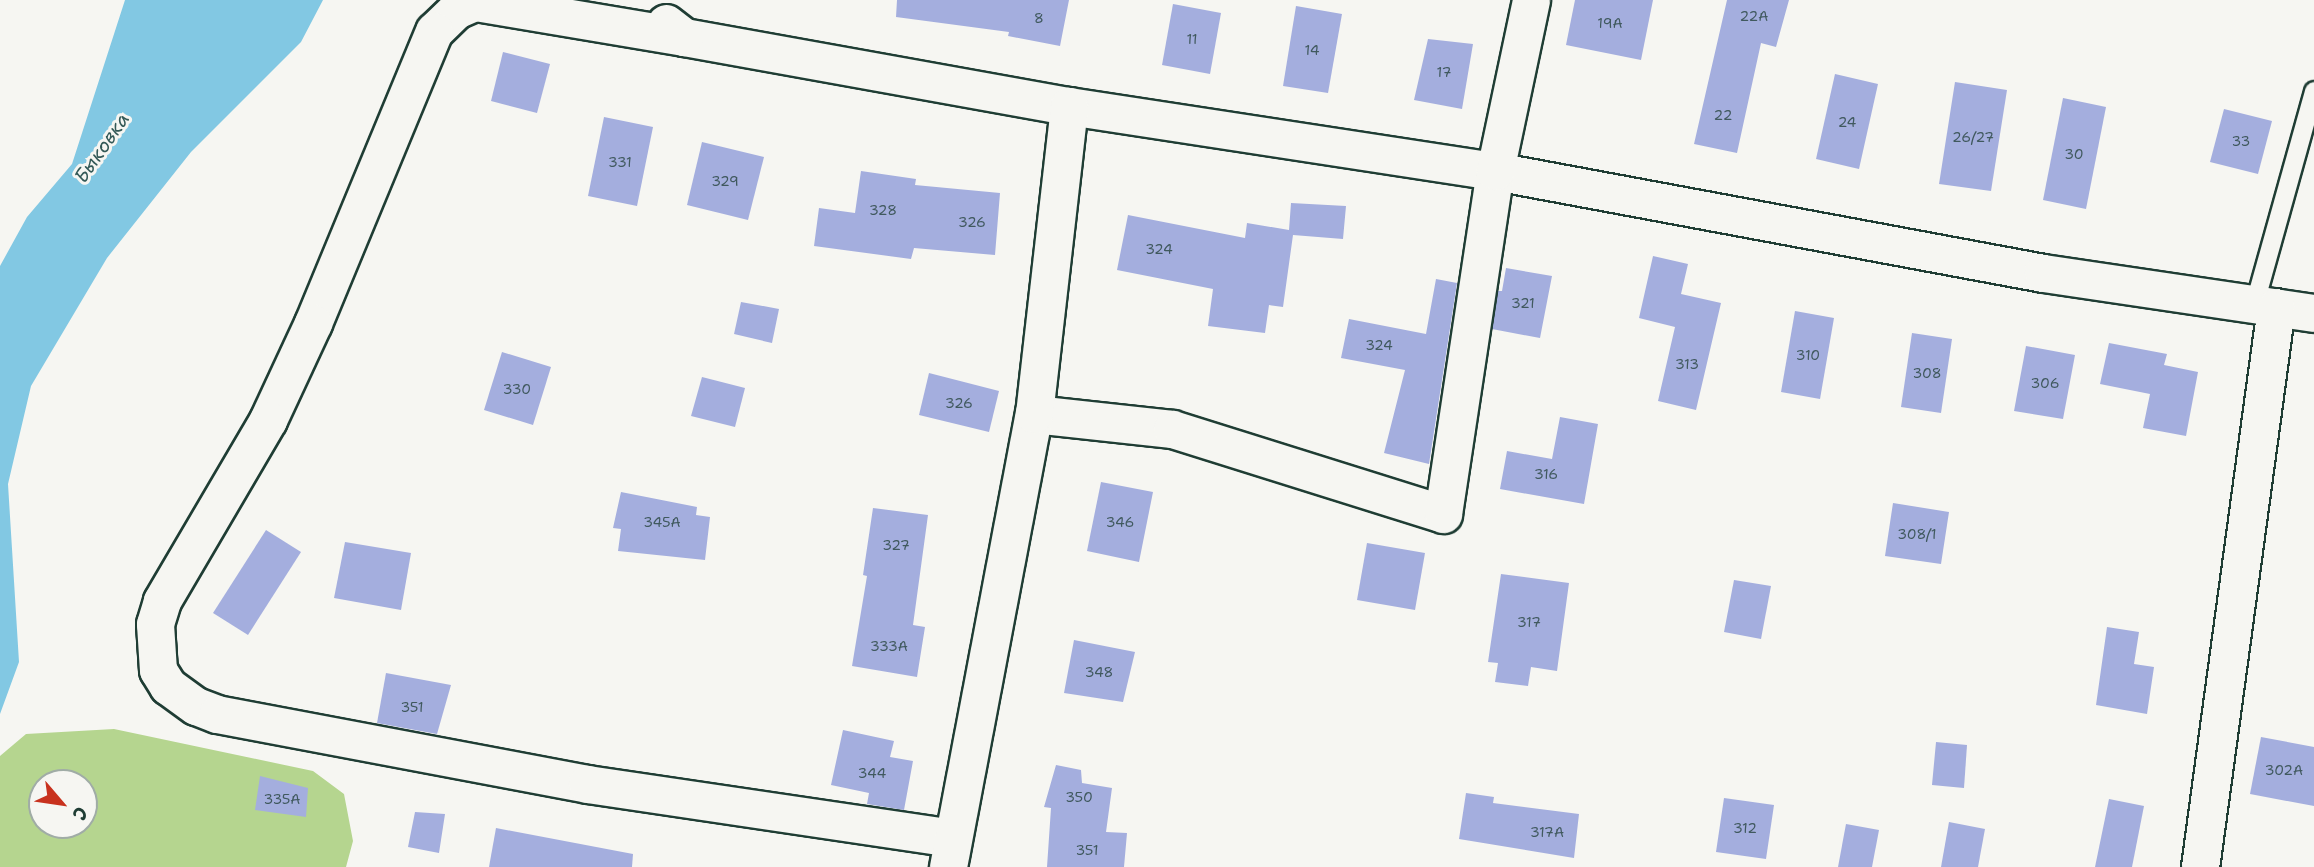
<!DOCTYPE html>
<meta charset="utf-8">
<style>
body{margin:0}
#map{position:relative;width:2314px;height:867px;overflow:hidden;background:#f6f6f2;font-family:"Shantell Sans",sans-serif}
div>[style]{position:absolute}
.green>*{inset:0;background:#b5d58f}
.water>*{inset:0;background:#82c8e3}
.building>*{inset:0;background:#a4aede}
.roads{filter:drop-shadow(2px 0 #1f3d34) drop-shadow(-2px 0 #1f3d34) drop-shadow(0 2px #1f3d34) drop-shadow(0 -2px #1f3d34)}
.lane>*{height:18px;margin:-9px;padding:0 9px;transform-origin:9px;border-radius:9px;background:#f6f6f2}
.street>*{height:37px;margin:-18.5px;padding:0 18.5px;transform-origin:18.5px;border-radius:18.5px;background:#f6f6f2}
span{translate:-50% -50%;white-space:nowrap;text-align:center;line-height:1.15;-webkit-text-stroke:6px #f6f6f2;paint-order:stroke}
.number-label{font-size:14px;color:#40595e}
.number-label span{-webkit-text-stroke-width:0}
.water-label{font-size:19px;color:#335957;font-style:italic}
.north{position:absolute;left:28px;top:769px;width:70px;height:70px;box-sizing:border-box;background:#f6f6f2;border:2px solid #a0aca6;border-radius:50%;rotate:119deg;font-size:19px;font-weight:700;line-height:28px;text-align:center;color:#1f3d34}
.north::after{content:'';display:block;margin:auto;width:24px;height:32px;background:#c8321e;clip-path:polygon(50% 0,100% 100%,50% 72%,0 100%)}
</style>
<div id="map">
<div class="green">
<i style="clip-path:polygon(evenodd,114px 729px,313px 771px,344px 794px,353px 841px,346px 867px,0 867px,0 756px,26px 734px,114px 729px,42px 783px,84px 783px,84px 825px,42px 825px,42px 783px)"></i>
</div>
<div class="water">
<i style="clip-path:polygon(125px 0,323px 0,301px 42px,191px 152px,107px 258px,31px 386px,8px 484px,19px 662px,0 714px,0 266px,27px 217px,72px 164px)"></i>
</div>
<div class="building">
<i style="clip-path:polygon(897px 0,1069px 0,1060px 46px,1008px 36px,1009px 32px,896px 17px)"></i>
<i style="clip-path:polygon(1575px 0,1653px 0,1641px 60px,1566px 45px)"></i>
<i style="clip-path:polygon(1727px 0,1789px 0,1776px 47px,1761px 43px,1737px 153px,1694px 144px)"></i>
<i style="clip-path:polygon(1173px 4px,1221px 13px,1210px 74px,1162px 65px)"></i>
<i style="clip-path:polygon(1296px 6px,1342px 14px,1328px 93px,1283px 86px)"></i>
<i style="clip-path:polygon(1428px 39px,1473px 44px,1462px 109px,1414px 100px)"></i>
<i style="clip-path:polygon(503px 52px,550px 64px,537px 113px,491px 101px)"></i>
<i style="clip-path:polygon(1835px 74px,1878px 84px,1859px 169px,1816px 159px)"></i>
<i style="clip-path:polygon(1955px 82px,2007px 90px,1991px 191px,1939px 184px)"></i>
<i style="clip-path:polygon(2063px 98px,2106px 107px,2086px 209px,2043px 200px)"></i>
<i style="clip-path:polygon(2224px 109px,2272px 121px,2258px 174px,2210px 162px)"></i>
<i style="clip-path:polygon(604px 117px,653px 127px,637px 206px,588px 196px)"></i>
<i style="clip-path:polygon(702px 142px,764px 157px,748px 220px,687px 205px)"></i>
<i style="clip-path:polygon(861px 171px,916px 179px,915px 185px,1000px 193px,995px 255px,914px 248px,911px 259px,814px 246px,819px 208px,855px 213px)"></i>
<i style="clip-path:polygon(1291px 203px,1346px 206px,1343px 239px,1293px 235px,1283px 307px,1269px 305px,1265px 333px,1208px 326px,1213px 289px,1117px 270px,1128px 215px,1245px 238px,1247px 223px,1289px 230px)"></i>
<i style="clip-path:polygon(1653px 256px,1688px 264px,1681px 294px,1721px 303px,1696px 410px,1658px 401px,1675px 327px,1639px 318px)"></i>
<i style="clip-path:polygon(1506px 268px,1552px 276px,1540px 338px,1492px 329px,1498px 291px,1502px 291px)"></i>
<i style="clip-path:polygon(1436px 279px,1457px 283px,1429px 464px,1384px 453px,1405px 370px,1341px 358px,1349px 319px,1426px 334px)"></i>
<i style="clip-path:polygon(741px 302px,779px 309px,772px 343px,734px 334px)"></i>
<i style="clip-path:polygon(1795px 311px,1834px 318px,1820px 399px,1781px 392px)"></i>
<i style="clip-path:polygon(1912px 333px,1952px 339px,1941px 413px,1901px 407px)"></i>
<i style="clip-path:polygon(2109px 343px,2167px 354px,2164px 365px,2198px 372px,2186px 436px,2143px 428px,2150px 394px,2100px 384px)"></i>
<i style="clip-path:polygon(2026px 346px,2075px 355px,2063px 419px,2014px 411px)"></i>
<i style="clip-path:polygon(502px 352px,551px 367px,533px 425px,484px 410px)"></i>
<i style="clip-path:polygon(929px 373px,999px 391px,989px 432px,919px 415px)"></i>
<i style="clip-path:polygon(702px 377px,745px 388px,735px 427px,691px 416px)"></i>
<i style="clip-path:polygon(1560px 417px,1598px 424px,1584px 504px,1500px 489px,1507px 451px,1552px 459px)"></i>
<i style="clip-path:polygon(1101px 482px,1153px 492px,1139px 562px,1087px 551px)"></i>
<i style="clip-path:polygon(621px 492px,697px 507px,696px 515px,710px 517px,705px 560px,618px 551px,621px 529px,613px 528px)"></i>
<i style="clip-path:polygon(1893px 503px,1949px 512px,1941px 564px,1885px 556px)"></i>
<i style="clip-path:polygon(873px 508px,928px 515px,913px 625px,925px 627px,917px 677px,852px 666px,867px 576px,863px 575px)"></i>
<i style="clip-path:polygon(266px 530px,301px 552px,248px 635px,213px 613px)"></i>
<i style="clip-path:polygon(345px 542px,411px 553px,401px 610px,334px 598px)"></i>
<i style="clip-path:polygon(1367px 543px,1425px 553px,1415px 610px,1357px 600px)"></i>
<i style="clip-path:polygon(1501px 574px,1569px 583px,1557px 671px,1531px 667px,1528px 686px,1495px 682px,1498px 663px,1488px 662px)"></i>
<i style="clip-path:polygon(1734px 580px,1771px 586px,1761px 639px,1724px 632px)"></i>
<i style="clip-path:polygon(2107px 627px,2139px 632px,2134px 664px,2154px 667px,2147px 714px,2096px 705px)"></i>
<i style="clip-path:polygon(1074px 640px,1135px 652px,1123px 702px,1064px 693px)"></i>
<i style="clip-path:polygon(386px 673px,451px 685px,437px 734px,377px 723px)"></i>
<i style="clip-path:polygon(843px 730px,894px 741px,890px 757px,913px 761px,904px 810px,867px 804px,869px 793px,831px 785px)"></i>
<i style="clip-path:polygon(2261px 737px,2314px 747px,2314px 806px,2250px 794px)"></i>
<i style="clip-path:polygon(1936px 742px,1967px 745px,1964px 788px,1932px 785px)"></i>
<i style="clip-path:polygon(1056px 765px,1081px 770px,1082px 783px,1112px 788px,1106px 832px,1127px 833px,1124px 867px,1047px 867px,1051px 808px,1044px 807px)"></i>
<i style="clip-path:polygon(260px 776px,308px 788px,306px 817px,255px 810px)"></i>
<i style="clip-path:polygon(1466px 793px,1494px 797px,1493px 803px,1579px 814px,1574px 858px,1459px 839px)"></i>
<i style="clip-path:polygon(1724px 798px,1774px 805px,1766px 859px,1716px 852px)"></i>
<i style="clip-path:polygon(2109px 799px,2144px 806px,2132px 867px,2095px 867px)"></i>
<i style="clip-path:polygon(415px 812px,445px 814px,439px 853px,408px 847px)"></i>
<i style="clip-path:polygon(1949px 822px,1985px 829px,1978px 867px,1941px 867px)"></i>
<i style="clip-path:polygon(1846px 824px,1879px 830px,1872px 867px,1838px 867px)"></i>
<i style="clip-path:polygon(496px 828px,633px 854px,632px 867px,489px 867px)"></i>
</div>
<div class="roads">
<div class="lane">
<i style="left:2255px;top:303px;width:220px;rotate:-74.4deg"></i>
</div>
<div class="street">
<i style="left:666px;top:23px;width:23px;rotate:38deg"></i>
<i style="left:684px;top:37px;width:391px;rotate:10.2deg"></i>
<i style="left:1069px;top:106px;width:431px;rotate:8.7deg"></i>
<i style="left:1495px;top:171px;width:557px;rotate:10.54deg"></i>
<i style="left:2043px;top:273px;width:274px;rotate:8.4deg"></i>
<i style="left:684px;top:37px;width:213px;rotate:-170.5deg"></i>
<i style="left:474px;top:2px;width:20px;rotate:156deg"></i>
<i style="left:456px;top:10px;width:30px;rotate:136deg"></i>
<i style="left:434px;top:31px;width:316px;rotate:112.5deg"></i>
<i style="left:313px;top:323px;width:107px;rotate:114.9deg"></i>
<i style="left:268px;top:420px;width:210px;rotate:120.4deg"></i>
<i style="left:162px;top:601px;width:24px;rotate:107deg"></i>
<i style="left:155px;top:624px;width:46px;rotate:86.3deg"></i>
<i style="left:158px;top:670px;width:19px;rotate:58deg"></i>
<i style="left:168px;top:686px;width:34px;rotate:36deg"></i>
<i style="left:196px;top:706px;width:22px;rotate:21deg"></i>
<i style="left:217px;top:714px;width:377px;rotate:10.7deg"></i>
<i style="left:587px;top:784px;width:369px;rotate:8.4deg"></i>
<i style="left:1034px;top:414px;width:139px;rotate:6.2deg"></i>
<i style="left:1172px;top:429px;width:284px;rotate:17.4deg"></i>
<i style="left:1443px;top:514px;width:347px;rotate:-81.4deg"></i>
<i style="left:1495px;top:171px;width:175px;rotate:-78.1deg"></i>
<i style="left:948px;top:867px;width:461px;rotate:-79.3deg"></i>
<i style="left:1034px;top:414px;width:310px;rotate:-83.5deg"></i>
<i style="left:2200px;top:867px;width:565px;rotate:-82.27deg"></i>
</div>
</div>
<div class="number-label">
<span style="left:1754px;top:16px">22А</span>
<span style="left:1039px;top:18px">8</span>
<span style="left:1610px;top:23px">19А</span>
<span style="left:1192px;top:39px">11</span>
<span style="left:1312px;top:50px">14</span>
<span style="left:1444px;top:72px">17</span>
<span style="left:1723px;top:115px">22</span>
<span style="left:1847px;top:122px">24</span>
<span style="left:1973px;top:137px">26/27</span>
<span style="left:2241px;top:141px">33</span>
<span style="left:2074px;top:154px">30</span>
<span style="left:620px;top:162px">331</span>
<span style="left:725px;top:181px">329</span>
<span style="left:883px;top:210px">328</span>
<span style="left:972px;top:222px">326</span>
<span style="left:1159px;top:249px">324</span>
<span style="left:1523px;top:303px">321</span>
<span style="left:1379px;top:345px">324</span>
<span style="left:1808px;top:355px">310</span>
<span style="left:1687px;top:364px">313</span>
<span style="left:1927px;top:373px">308</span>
<span style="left:2045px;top:383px">306</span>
<span style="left:517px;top:389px">330</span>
<span style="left:959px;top:403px">326</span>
<span style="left:1546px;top:474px">316</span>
<span style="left:662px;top:522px">345А</span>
<span style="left:1120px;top:522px">346</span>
<span style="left:1917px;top:534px">308/1</span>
<span style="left:896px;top:545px">327</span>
<span style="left:1529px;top:622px">317</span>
<span style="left:889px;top:646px">333А</span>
<span style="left:1099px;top:672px">348</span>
<span style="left:412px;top:707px">351</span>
<span style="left:2284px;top:770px">302А</span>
<span style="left:872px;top:773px">344</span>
<span style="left:1079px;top:797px">350</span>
<span style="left:282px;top:799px">335А</span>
<span style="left:1745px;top:828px">312</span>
<span style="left:1547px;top:832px">317А</span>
<span style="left:1087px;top:850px">351</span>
</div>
<div class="water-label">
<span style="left:102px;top:148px;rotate:-55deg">Быковка</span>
</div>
<div class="north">С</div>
</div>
